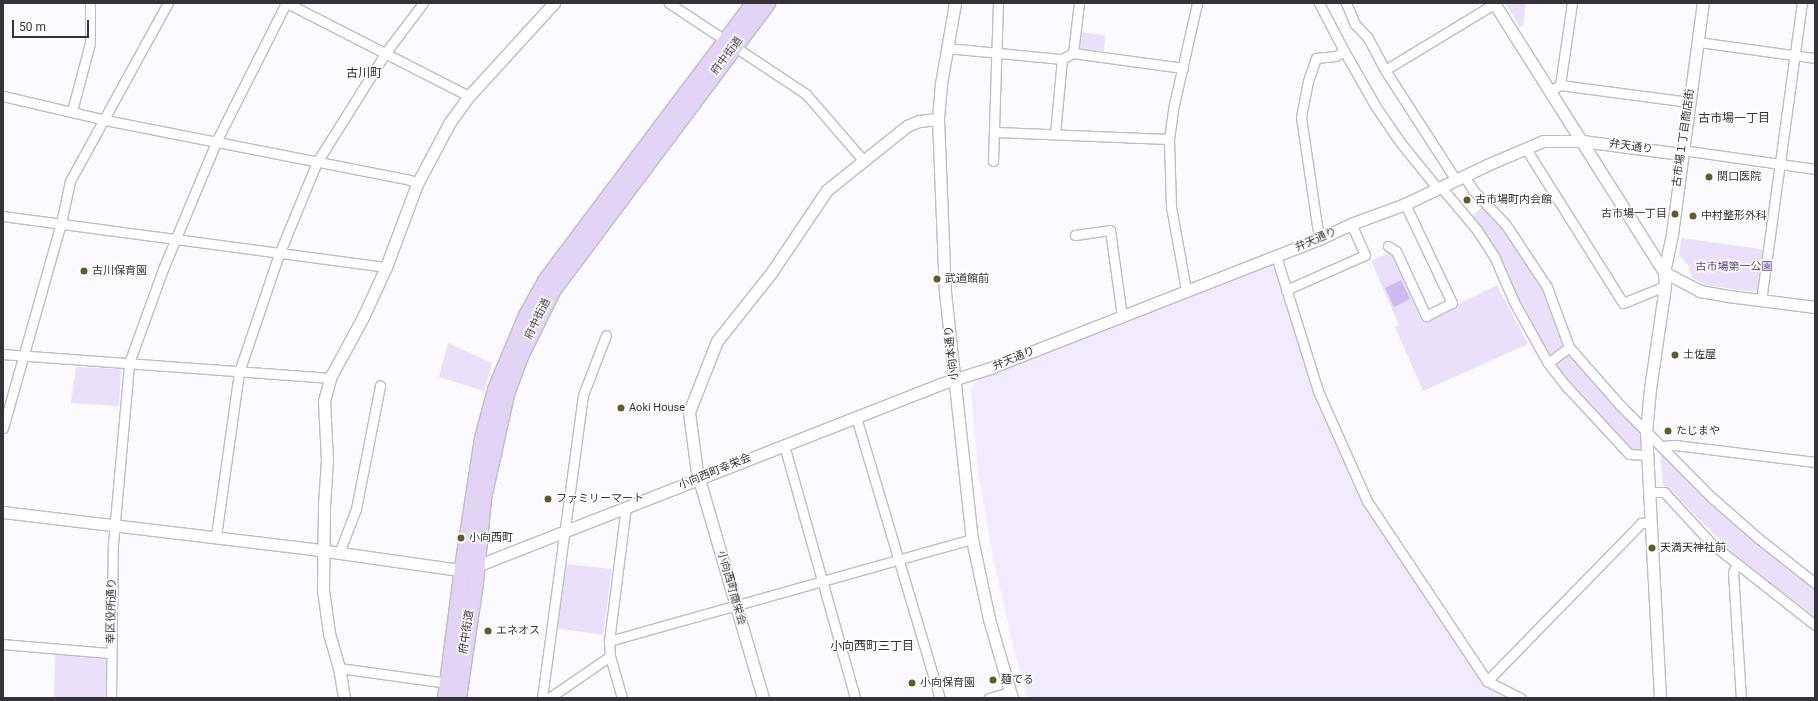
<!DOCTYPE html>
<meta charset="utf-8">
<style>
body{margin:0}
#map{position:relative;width:1818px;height:701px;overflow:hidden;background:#fbfafe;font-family:Roboto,"Noto Sans JP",sans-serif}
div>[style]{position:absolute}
.built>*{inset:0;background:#f2eafe}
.green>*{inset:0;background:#eae0fa}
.forest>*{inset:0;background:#d0b9f0}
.roads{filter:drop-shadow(1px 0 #c1bacb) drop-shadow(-1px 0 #c1bacb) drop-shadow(0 1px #c1bacb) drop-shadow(0 -1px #c1bacb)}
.minor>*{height:9px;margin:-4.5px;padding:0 4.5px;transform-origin:4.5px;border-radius:4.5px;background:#fff}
.tertiary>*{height:11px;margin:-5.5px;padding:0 5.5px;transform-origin:5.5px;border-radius:5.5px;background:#fff}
.trunk>*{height:15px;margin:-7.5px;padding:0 7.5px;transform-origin:7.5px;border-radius:7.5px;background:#e2d4f4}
.dots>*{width:11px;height:11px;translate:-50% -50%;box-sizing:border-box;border:2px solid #fff;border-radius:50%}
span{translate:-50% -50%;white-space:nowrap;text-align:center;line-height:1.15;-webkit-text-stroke:3px #fff;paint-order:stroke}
.street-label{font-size:11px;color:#353239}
.poi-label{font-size:11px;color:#353239}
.left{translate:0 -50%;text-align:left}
.right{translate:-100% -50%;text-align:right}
.park-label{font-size:11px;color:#5e3f81}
.neighbourhood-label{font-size:12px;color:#353239}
.frame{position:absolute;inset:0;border:4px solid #353239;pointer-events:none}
.scale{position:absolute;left:12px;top:20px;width:77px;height:18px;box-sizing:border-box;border:2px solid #353239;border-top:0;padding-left:5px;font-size:12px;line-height:14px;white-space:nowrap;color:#353239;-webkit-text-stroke:3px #fff;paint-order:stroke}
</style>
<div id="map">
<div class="built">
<i style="clip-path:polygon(1268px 262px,1275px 265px,1312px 388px,1364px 504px,1484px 686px,1508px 698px,1027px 698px,1013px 645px,994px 561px,978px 471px,971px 390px,978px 379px)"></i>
</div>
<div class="green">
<i style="clip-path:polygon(1505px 3px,1526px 3px,1523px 26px,1520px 27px)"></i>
<i style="clip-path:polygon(1079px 32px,1105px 35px,1104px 51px,1077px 49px)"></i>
<i style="clip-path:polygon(1484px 206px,1503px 228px,1544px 288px,1564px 347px,1549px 358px,1516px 298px,1497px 255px,1472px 216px)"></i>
<i style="clip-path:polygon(1681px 238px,1761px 249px,1764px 252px,1758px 290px,1755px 292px,1705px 285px,1692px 278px,1688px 265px,1679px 255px)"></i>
<i style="clip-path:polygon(1388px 253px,1392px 255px,1422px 322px,1497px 285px,1528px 344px,1423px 391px,1395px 327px,1399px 325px,1371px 261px)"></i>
<i style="clip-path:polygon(448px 343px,492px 363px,484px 391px,439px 377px)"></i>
<i style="clip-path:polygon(1568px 354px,1639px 427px,1641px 448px,1638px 450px,1630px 451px,1571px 387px,1553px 364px)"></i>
<i style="clip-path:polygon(76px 367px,121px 369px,119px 406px,71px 403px)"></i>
<i style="clip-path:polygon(1663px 451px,1815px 587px,1815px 617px,1737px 557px,1666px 486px,1663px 486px,1660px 452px)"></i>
<i style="clip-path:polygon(564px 564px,612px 569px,603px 635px,555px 628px)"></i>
<i style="clip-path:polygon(55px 652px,106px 656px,106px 698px,54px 698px)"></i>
</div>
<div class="forest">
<i style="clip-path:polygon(1401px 280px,1410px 299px,1394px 307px,1385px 288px)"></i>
</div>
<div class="roads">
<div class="minor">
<i style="left:287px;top:3px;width:204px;rotate:27.1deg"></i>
<i style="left:669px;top:3px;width:164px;rotate:33.6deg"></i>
<i style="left:806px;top:94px;width:87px;rotate:49.2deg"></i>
<i style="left:1319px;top:3px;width:54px;rotate:62.5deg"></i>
<i style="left:1344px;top:51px;width:64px;rotate:60.3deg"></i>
<i style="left:1376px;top:107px;width:42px;rotate:55.6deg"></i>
<i style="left:1400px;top:142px;width:60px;rotate:51deg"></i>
<i style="left:1346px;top:3px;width:23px;rotate:67deg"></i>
<i style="left:1355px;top:24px;width:19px;rotate:47deg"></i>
<i style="left:1368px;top:38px;width:36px;rotate:62deg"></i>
<i style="left:1385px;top:70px;width:131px;rotate:57.2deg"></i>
<i style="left:1698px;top:42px;width:118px;rotate:7.8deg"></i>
<i style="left:947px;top:48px;width:116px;rotate:5.5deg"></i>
<i style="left:1062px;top:59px;width:13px;rotate:-29deg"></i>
<i style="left:1073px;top:53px;width:111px;rotate:7.8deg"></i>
<i style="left:1073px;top:53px;width:50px;rotate:-83.2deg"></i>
<i style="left:1385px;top:70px;width:127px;rotate:-31.2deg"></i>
<i style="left:1560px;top:85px;width:83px;rotate:-81.7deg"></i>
<i style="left:1550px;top:91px;width:12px;rotate:-31deg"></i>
<i style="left:1560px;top:85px;width:130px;rotate:7.5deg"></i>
<i style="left:3px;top:96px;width:105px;rotate:13.2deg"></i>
<i style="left:105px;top:120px;width:311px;rotate:11.1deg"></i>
<i style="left:410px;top:180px;width:8px;rotate:30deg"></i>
<i style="left:72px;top:111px;width:70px;rotate:-75.2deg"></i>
<i style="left:90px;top:43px;width:40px;rotate:-90deg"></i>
<i style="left:995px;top:132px;width:174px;rotate:2.3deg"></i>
<i style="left:1055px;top:134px;width:75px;rotate:-84.7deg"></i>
<i style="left:1526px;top:149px;width:182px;rotate:57.8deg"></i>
<i style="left:1623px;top:303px;width:45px;rotate:-22deg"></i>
<i style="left:1682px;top:150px;width:134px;rotate:8.1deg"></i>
<i style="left:993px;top:161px;width:158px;rotate:-88.2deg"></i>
<i style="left:1464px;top:176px;width:17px;rotate:57deg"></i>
<i style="left:1473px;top:190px;width:48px;rotate:46.7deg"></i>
<i style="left:1506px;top:225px;width:74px;rotate:56.5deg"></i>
<i style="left:1547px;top:287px;width:64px;rotate:69.9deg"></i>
<i style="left:1569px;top:347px;width:76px;rotate:48.7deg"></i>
<i style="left:1619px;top:404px;width:129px;rotate:45.3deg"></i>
<i style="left:1710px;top:496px;width:64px;rotate:41.2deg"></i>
<i style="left:1758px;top:538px;width:73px;rotate:38.3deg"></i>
<i style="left:1441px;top:187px;width:56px;rotate:50.1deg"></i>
<i style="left:1477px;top:230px;width:31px;rotate:57deg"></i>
<i style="left:1494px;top:256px;width:50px;rotate:66.5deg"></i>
<i style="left:1514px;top:302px;width:70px;rotate:60.9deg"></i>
<i style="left:1548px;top:363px;width:31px;rotate:52deg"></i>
<i style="left:1567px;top:387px;width:91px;rotate:47.2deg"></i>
<i style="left:1629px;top:454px;width:18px;rotate:3deg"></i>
<i style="left:3px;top:216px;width:386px;rotate:7.6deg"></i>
<i style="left:1075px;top:235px;width:35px;rotate:-8deg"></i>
<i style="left:1110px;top:230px;width:87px;rotate:82.1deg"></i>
<i style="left:1319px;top:239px;width:123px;rotate:-98.4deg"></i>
<i style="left:1301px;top:117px;width:37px;rotate:-79deg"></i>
<i style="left:1308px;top:81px;width:24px;rotate:-71deg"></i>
<i style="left:1316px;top:58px;width:20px;rotate:-6deg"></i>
<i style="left:1336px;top:56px;width:9px;rotate:-32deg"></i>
<i style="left:1388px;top:246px;width:9px;rotate:32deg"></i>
<i style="left:1396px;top:251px;width:72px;rotate:65.2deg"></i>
<i style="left:1426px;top:316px;width:29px;rotate:-27deg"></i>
<i style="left:1452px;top:303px;width:110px;rotate:-115.4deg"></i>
<i style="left:1276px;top:256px;width:141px;rotate:72.7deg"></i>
<i style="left:1318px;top:391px;width:120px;rotate:66deg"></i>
<i style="left:1367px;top:501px;width:216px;rotate:56.3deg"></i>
<i style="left:1487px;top:681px;width:38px;rotate:27deg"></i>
<i style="left:1186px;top:290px;width:84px;rotate:-100.2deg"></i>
<i style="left:1171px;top:207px;width:68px;rotate:-91.7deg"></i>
<i style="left:1169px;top:139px;width:30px;rotate:-82deg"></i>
<i style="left:1173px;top:109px;width:109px;rotate:-77.2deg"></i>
<i style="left:1286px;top:290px;width:86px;rotate:-23.9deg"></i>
<i style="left:1365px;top:255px;width:34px;rotate:-114deg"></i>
<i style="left:1761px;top:301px;width:301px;rotate:-82.2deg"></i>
<i style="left:3px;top:354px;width:328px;rotate:4.2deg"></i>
<i style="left:1548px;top:363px;width:26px;rotate:-37deg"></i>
<i style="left:856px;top:417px;width:293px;rotate:73.4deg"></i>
<i style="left:3px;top:428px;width:213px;rotate:-74.2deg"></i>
<i style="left:61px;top:223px;width:43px;rotate:-77.9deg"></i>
<i style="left:70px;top:181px;width:203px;rotate:-61.2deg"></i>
<i style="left:784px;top:445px;width:263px;rotate:74.3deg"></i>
<i style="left:1662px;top:446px;width:13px;rotate:-4deg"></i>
<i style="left:1675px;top:445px;width:141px;rotate:6.9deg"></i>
<i style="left:1649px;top:492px;width:15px"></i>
<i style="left:1664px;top:492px;width:71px;rotate:47.3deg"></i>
<i style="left:1712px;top:544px;width:131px;rotate:38.2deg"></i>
<i style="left:216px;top:536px;width:166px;rotate:-82deg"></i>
<i style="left:239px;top:372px;width:125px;rotate:-71.3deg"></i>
<i style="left:279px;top:254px;width:100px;rotate:-67.6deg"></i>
<i style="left:317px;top:162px;width:130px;rotate:-57.9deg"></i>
<i style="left:386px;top:52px;width:61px;rotate:-52.9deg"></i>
<i style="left:339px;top:553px;width:47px;rotate:-68.9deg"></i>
<i style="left:356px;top:509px;width:126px;rotate:-79deg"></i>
<i style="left:1737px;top:564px;width:9px;rotate:117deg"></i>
<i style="left:1733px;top:572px;width:126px;rotate:86.4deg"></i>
<i style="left:609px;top:641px;width:377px;rotate:-15.7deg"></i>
<i style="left:3px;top:644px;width:108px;rotate:4.8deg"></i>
<i style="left:339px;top:668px;width:110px;rotate:7.8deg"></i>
<i style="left:1487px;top:681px;width:221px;rotate:-45.7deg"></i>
<i style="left:1641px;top:523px;width:9px"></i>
<i style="left:111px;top:698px;width:154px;rotate:-89.3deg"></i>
<i style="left:113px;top:544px;width:182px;rotate:-84.9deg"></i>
<i style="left:129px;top:363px;width:100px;rotate:-70.1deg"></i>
<i style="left:163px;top:269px;width:138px;rotate:-67.3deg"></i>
<i style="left:216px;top:142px;width:156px;rotate:-63.3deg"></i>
<i style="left:542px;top:698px;width:306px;rotate:-82.3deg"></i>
<i style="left:583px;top:395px;width:64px;rotate:-69deg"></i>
<i style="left:549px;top:698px;width:74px;rotate:-34.5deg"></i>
<i style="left:622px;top:698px;width:44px;rotate:-105.9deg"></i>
<i style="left:610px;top:656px;width:15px;rotate:-94deg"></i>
<i style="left:609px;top:641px;width:135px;rotate:-82.8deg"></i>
<i style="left:989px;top:698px;width:22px;rotate:-16deg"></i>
</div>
<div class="tertiary">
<i style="left:955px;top:3px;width:82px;rotate:99.8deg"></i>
<i style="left:941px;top:84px;width:35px;rotate:95deg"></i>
<i style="left:938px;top:119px;width:173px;rotate:87.7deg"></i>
<i style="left:945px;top:292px;width:248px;rotate:83.8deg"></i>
<i style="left:972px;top:539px;width:82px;rotate:78deg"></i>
<i style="left:989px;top:619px;width:82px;rotate:73.8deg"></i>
<i style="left:1494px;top:3px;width:318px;rotate:57.7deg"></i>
<i style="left:1664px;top:272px;width:41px;rotate:27.8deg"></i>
<i style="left:1700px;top:291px;width:28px;rotate:10deg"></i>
<i style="left:1728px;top:296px;width:88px;rotate:7.2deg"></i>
<i style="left:3px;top:512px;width:311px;rotate:6.8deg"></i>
<i style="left:312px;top:549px;width:142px;rotate:8.1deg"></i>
<i style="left:453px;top:569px;width:23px;rotate:-7deg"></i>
<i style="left:476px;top:566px;width:498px;rotate:-21.4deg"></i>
<i style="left:940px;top:384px;width:52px;rotate:-17.7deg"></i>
<i style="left:990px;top:368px;width:353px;rotate:-21.4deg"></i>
<i style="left:1319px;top:239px;width:35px;rotate:-25deg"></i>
<i style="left:1351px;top:224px;width:58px;rotate:-20.3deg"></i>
<i style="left:1405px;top:204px;width:91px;rotate:-25.4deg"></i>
<i style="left:1487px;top:165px;width:61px;rotate:-23.2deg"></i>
<i style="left:1543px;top:141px;width:39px"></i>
<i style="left:1582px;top:141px;width:100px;rotate:7.5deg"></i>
<i style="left:344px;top:698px;width:30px;rotate:-99deg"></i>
<i style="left:339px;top:668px;width:36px;rotate:-106deg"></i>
<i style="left:329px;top:633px;width:43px;rotate:-97.9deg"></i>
<i style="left:323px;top:590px;width:84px;rotate:-89.3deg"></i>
<i style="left:324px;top:506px;width:46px;rotate:-86.3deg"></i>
<i style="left:327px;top:460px;width:59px;rotate:-92.9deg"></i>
<i style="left:324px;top:401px;width:24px;rotate:-75deg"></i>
<i style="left:330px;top:378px;width:69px;rotate:-61.6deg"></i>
<i style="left:363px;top:317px;width:55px;rotate:-65.3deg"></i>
<i style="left:386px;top:267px;width:89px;rotate:-69.5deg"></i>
<i style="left:417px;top:184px;width:70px;rotate:-62deg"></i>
<i style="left:450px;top:122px;width:32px;rotate:-54deg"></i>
<i style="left:469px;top:96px;width:126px;rotate:-47.6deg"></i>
<i style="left:763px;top:698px;width:234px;rotate:-106.3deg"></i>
<i style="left:697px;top:473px;width:62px;rotate:-97.5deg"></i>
<i style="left:689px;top:412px;width:76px;rotate:-68.5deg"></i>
<i style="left:717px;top:341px;width:87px;rotate:-51.5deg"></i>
<i style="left:771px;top:273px;width:100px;rotate:-56deg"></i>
<i style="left:827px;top:190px;width:102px;rotate:-38.7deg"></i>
<i style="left:907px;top:126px;width:13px;rotate:-23deg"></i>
<i style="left:919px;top:121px;width:19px;rotate:-6deg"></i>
<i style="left:1660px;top:698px;width:266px;rotate:-93deg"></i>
<i style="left:1646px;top:432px;width:43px;rotate:-84.7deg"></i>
<i style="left:1650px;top:389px;width:104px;rotate:-81.7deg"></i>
<i style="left:1665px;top:286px;width:14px;rotate:-94deg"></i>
<i style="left:1664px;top:272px;width:39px;rotate:-78deg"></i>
<i style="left:1672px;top:234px;width:233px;rotate:-82.4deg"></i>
</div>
<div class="trunk">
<i style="left:445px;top:698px;width:132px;rotate:-82.6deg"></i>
<i style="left:462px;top:567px;width:131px;rotate:-81.2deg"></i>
<i style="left:482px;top:438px;width:51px;rotate:-75.1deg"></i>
<i style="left:495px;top:389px;width:80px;rotate:-67.3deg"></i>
<i style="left:526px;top:315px;width:41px;rotate:-60.9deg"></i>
<i style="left:546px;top:279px;width:345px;rotate:-53.1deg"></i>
<i style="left:458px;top:698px;width:116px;rotate:-81.6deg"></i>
<i style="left:475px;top:583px;width:85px;rotate:-84.6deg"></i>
<i style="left:483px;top:498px;width:107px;rotate:-77.5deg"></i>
<i style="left:506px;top:394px;width:40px;rotate:-69.8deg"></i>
<i style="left:520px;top:356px;width:75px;rotate:-63.8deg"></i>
<i style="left:553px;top:289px;width:357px;rotate:-53.2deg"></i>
</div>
</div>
<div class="dots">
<i style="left:1709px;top:177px;background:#625a27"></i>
<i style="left:1467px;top:200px;background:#625a27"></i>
<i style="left:1675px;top:214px;background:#625a27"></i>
<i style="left:1693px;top:216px;background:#625a27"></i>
<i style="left:84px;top:271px;background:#625a27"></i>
<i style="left:937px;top:279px;background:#625a27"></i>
<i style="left:1675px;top:355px;background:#625a27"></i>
<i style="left:621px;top:408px;background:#625a27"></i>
<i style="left:1668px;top:431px;background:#625a27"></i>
<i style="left:548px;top:499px;background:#625a27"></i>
<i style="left:461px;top:538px;background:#625a27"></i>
<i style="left:1652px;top:548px;background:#625a27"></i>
<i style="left:488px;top:631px;background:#625a27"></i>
<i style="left:993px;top:680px;background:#625a27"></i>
<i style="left:912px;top:683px;background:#625a27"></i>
</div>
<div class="street-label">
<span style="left:727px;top:56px;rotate:-53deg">府中街道</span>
<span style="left:1684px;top:138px;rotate:-82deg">古市場１丁目商店街</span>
<span style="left:1631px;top:147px;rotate:8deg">弁天通り</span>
<span style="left:1316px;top:240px;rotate:-23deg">弁天通り</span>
<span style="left:538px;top:319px;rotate:-64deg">府中街道</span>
<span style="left:952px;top:353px;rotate:-96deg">小向本通り</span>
<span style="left:1014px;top:359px;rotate:-22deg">弁天通り</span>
<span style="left:715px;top:472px;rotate:-22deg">小向西町幸栄会</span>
<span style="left:731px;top:588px;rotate:74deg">小向西町商栄会</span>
<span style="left:112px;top:611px;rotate:-89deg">幸区役所通り</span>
<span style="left:467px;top:632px;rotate:-81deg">府中街道</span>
</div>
<div class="poi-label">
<span class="left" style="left:1717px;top:177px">関口医院</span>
<span class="left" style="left:1475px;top:200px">古市場町内会館</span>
<span class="right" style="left:1667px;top:214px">古市場一丁目</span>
<span class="left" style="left:1701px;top:216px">中村整形外科</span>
<span class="left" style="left:92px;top:271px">古川保育園</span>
<span class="left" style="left:945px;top:279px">武道館前</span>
<span class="left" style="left:1683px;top:355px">土佐屋</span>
<span class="left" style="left:629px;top:408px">Aoki House</span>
<span class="left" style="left:1676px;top:431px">たじまや</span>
<span class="left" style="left:556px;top:499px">ファミリーマート</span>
<span class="left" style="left:469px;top:538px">小向西町</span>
<span class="left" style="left:1660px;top:548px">天満天神社前</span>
<span class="left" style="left:496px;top:631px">エネオス</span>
<span class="left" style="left:1001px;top:680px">麺でる</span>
<span class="left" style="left:920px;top:683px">小向保育園</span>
</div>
<div class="park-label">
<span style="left:1734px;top:267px">古市場第一公園</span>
</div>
<div class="neighbourhood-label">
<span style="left:364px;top:74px">古川町</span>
<span style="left:1734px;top:119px">古市場一丁目</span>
<span style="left:872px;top:647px">小向西町三丁目</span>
</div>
<div class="frame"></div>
<div class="scale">50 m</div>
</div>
